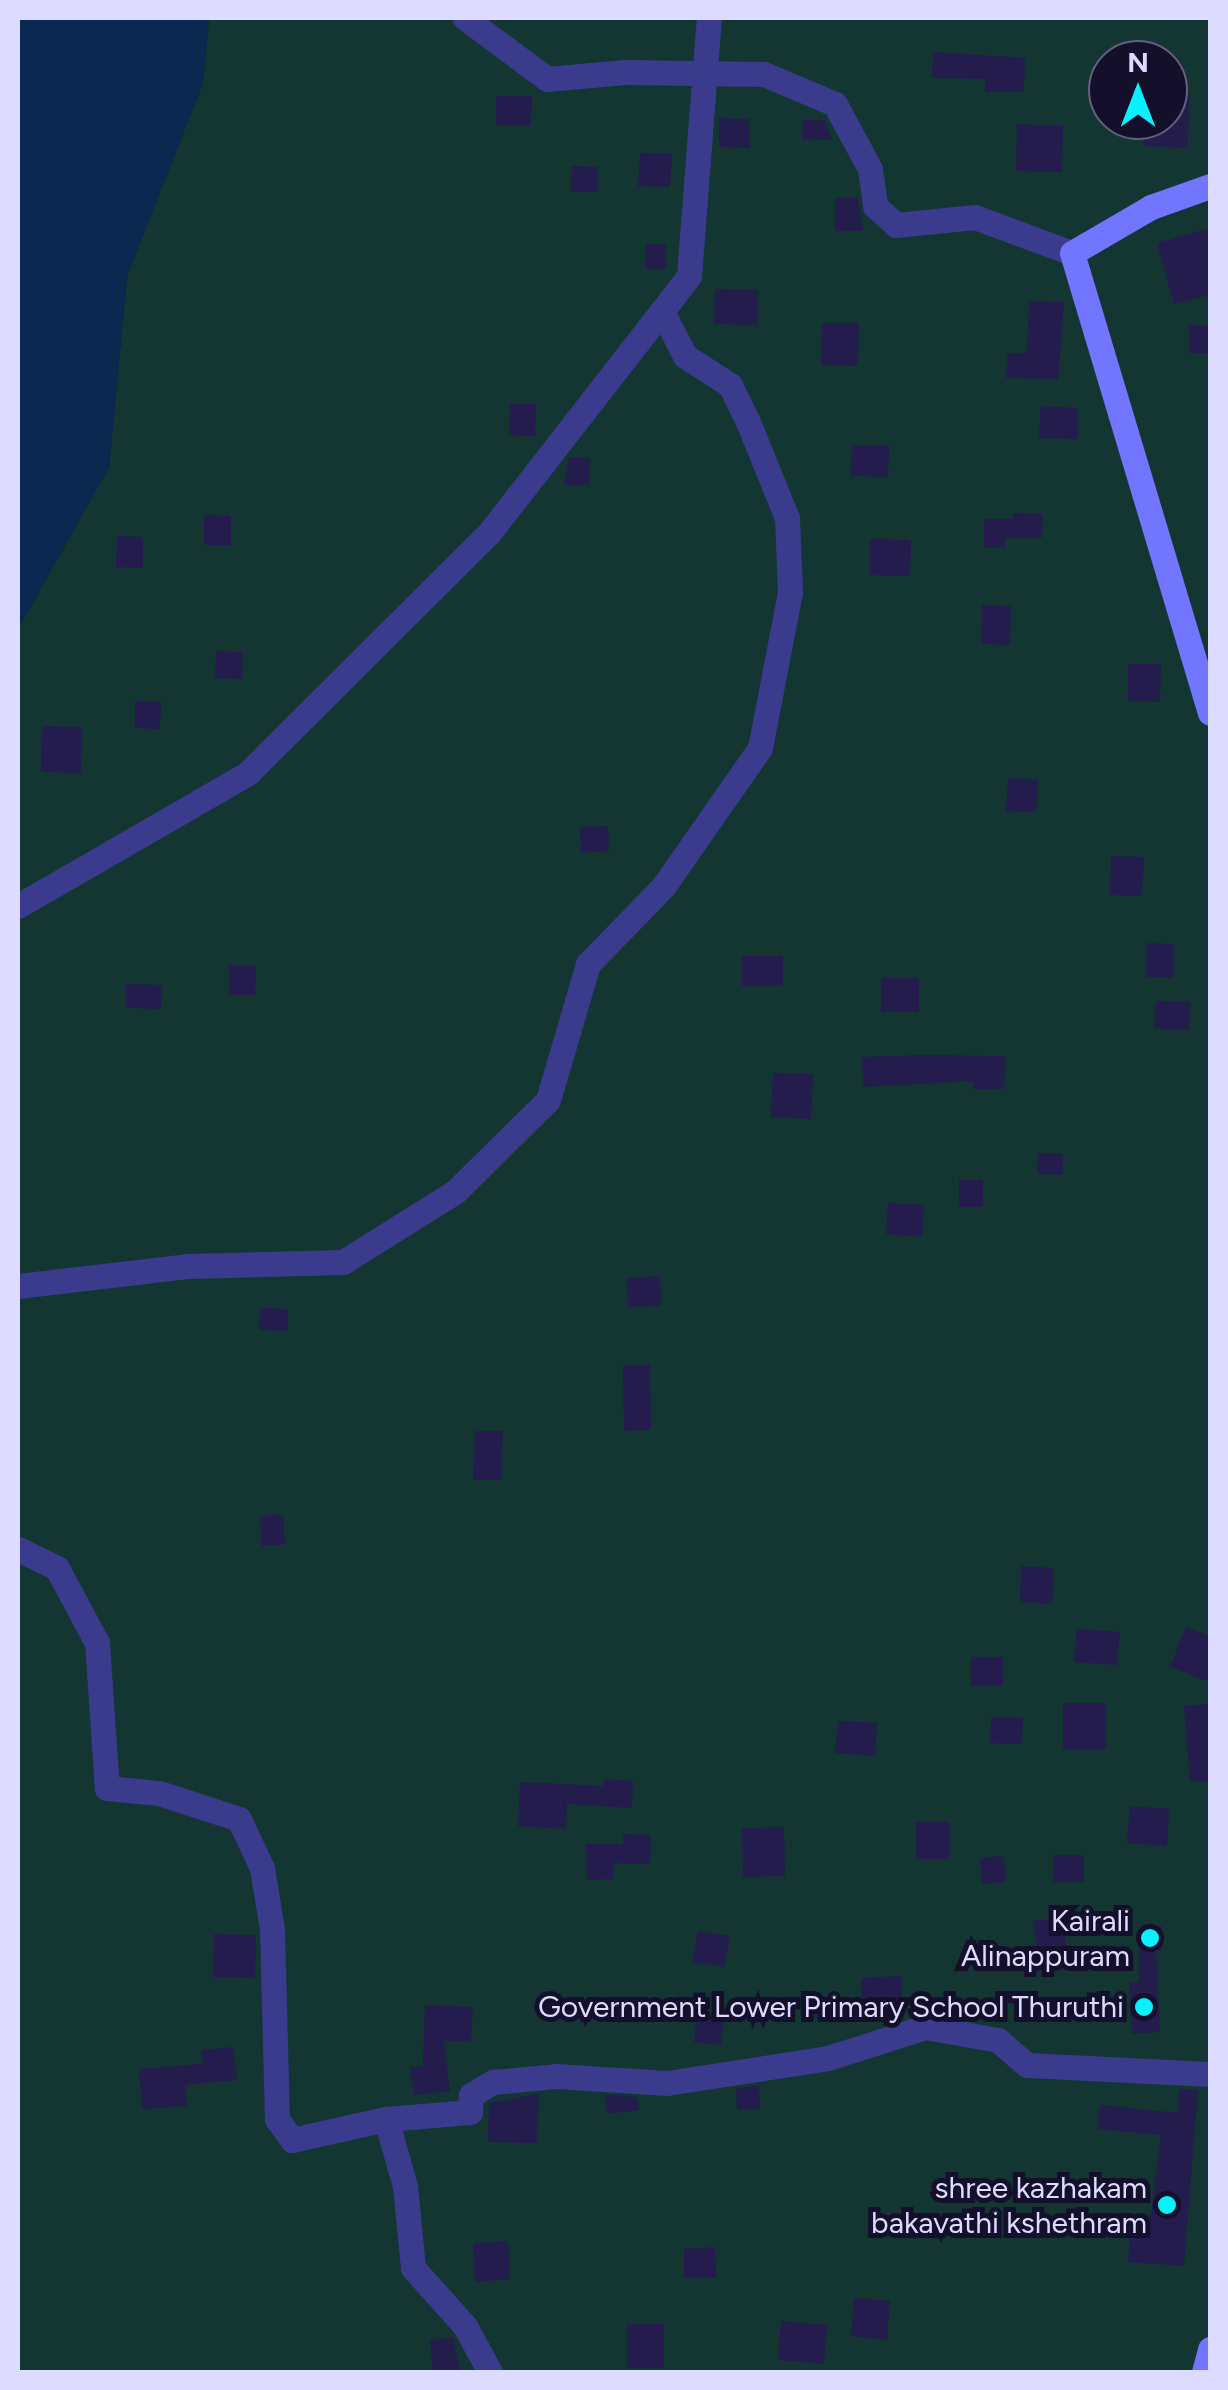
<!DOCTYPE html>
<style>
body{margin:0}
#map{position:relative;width:1228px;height:2390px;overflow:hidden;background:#14102c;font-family:Figtree,sans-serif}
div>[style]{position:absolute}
.green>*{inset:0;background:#133633}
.water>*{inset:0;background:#0b2850}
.building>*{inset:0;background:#231c4d}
.street>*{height:25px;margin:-12.5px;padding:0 12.5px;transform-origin:12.5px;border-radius:12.5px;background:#3a3b8c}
.secondary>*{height:25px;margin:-12.5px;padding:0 12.5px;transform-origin:12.5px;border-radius:12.5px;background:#7276ff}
.dots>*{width:28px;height:28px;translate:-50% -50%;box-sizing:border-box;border:5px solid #14102c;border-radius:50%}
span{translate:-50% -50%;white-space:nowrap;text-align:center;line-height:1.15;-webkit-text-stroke:10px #14102c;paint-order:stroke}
.poi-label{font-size:30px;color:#dddbff}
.right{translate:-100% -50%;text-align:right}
.frame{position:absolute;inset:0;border:20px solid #dddbff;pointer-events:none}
.north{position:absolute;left:1088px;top:40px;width:100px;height:100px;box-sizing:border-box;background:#14102c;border:2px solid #646180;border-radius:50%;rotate:0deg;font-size:28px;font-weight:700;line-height:40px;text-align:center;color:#dddbff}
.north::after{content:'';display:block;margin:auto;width:35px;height:45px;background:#07f2ff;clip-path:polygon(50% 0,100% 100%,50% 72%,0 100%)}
</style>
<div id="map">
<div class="green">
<i style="clip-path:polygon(evenodd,209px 18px,1210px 18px,1210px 2372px,18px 2372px,18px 629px,109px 467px,127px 275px,203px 83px,209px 18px,1108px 60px,1168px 60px,1168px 120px,1108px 120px,1108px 60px)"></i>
</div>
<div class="water">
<i style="clip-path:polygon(18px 18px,209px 18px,203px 83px,127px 275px,109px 467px,18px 629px)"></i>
</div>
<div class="building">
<i style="clip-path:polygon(933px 52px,1025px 58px,1024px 92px,985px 92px,985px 79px,932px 78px)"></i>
<i style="clip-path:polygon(496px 96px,532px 96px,531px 126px,496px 126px)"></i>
<i style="clip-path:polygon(1168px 96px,1189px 97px,1188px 148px,1143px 146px,1144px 120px,1168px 120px)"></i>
<i style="clip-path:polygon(719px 118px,750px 119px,750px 148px,719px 147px)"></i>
<i style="clip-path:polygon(803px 120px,825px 120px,832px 140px,802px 139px)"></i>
<i style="clip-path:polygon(1017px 124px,1063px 126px,1062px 172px,1016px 171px)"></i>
<i style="clip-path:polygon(640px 153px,672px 154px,670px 187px,638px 186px)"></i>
<i style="clip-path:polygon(572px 166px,598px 167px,597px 192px,571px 192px)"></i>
<i style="clip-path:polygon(835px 198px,858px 198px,863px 231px,835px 231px)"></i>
<i style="clip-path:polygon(1210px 228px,1210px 295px,1174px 304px,1157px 243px)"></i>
<i style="clip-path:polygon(645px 244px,666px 244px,666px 269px,645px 269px)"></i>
<i style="clip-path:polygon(715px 289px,758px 290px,757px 325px,714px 324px)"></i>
<i style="clip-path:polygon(1029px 301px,1064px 302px,1058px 379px,1006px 378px,1007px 353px,1027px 353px)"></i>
<i style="clip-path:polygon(822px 323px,859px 323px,858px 366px,821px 365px)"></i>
<i style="clip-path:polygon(1189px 325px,1210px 326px,1210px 353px,1189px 353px)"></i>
<i style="clip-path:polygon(510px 404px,536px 404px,535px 436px,509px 435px)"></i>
<i style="clip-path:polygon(1041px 406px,1078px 408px,1077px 439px,1039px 438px)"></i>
<i style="clip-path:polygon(852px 445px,889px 445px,888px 477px,851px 476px)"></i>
<i style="clip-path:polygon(569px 457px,590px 458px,589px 485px,564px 485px)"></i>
<i style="clip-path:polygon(1013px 513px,1043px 514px,1042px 538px,1005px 538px,1005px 548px,984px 548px,984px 519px,1013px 519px)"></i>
<i style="clip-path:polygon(204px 515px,231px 516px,231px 545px,204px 545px)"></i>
<i style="clip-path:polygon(117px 536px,143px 537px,143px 568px,116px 567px)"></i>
<i style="clip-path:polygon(870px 539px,911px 540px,910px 576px,870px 575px)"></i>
<i style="clip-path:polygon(982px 605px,1011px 606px,1010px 645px,981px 644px)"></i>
<i style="clip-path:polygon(216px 651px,243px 652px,242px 679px,215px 678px)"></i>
<i style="clip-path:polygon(1128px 664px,1161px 664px,1160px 702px,1128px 701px)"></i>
<i style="clip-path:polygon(135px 701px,161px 701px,160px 729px,135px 728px)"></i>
<i style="clip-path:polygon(42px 726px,82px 727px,81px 773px,41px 772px)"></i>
<i style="clip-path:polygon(1008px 778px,1038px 780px,1036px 812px,1006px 811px)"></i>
<i style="clip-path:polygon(608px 826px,609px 851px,581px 853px,580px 827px)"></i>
<i style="clip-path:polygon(1111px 856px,1144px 857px,1142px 896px,1110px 895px)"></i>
<i style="clip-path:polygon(1147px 943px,1174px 944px,1173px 978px,1146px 977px)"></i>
<i style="clip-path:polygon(742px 956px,783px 956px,783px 986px,742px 986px)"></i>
<i style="clip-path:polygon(229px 966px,256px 966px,255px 995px,229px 995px)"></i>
<i style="clip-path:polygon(881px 978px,919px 978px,919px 1012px,881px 1012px)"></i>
<i style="clip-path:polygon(126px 984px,162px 985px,161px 1009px,126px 1008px)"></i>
<i style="clip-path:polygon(1156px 1001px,1190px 1002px,1189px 1030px,1154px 1028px)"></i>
<i style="clip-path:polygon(924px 1055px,1005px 1056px,1004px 1089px,973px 1089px,974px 1081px,863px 1087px,862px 1057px)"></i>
<i style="clip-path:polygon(773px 1073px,813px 1074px,811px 1119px,771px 1117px)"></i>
<i style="clip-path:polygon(1038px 1153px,1063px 1153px,1062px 1175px,1037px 1174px)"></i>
<i style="clip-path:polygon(959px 1180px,983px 1180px,983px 1207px,959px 1207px)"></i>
<i style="clip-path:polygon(888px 1203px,924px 1205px,922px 1237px,886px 1234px)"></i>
<i style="clip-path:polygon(660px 1276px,661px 1306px,628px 1307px,627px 1278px)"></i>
<i style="clip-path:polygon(260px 1308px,288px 1309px,288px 1331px,259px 1330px)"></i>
<i style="clip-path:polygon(623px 1365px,650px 1365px,651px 1430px,624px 1431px)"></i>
<i style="clip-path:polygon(475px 1431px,503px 1431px,501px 1480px,473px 1480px)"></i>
<i style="clip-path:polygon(283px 1515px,285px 1544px,262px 1546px,260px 1516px)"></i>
<i style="clip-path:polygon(1021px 1566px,1054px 1568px,1052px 1604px,1020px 1602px)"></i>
<i style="clip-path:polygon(1186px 1627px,1210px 1636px,1210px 1682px,1170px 1667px)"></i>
<i style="clip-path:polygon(1077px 1629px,1120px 1632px,1117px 1665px,1074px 1662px)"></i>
<i style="clip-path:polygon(971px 1657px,1003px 1657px,1003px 1685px,971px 1686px)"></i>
<i style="clip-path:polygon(1063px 1703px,1106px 1703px,1106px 1749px,1063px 1749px)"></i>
<i style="clip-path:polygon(1210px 1704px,1210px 1781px,1190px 1782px,1184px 1706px)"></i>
<i style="clip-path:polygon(991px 1717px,1023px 1718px,1022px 1744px,990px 1743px)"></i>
<i style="clip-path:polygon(838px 1721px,877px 1723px,875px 1756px,835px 1753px)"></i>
<i style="clip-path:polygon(604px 1779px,633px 1781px,632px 1808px,567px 1804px,566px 1829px,518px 1826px,520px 1782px,603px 1786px)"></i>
<i style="clip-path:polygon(1130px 1806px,1169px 1809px,1167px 1846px,1127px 1843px)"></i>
<i style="clip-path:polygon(916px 1822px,949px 1822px,949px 1859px,916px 1859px)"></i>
<i style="clip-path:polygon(784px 1827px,785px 1876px,743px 1877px,742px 1828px)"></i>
<i style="clip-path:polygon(623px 1834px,651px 1835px,650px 1864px,613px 1863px,613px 1879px,587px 1880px,586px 1844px,623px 1844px)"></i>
<i style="clip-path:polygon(1053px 1855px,1084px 1855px,1084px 1882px,1053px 1882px)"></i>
<i style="clip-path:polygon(1004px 1856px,1006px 1882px,982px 1884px,980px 1858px)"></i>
<i style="clip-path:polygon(1062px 1918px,1066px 1945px,1037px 1949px,1033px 1921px)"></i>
<i style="clip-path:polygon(1140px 1926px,1162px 1926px,1161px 1951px,1156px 1951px,1160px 2032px,1132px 2034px,1129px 1982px,1139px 1982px)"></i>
<i style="clip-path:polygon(698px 1931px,730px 1936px,724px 1967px,692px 1962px)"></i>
<i style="clip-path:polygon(214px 1934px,256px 1935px,255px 1978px,213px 1977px)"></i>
<i style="clip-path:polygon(901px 1976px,902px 2014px,862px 2015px,861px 1978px)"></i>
<i style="clip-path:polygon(425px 2005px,473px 2007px,471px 2042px,444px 2041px,450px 2091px,414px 2095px,410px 2067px,423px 2066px)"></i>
<i style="clip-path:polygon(697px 2016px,724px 2018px,721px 2045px,694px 2042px)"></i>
<i style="clip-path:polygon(233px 2047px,237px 2080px,185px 2085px,187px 2106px,142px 2109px,139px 2069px,203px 2064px,201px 2050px)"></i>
<i style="clip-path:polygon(759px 2085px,760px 2109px,737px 2110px,736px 2089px)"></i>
<i style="clip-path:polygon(1179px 2089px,1198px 2090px,1184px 2266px,1128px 2262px,1132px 2214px,1151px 2215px,1161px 2135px,1098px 2129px,1100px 2105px,1178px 2113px)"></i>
<i style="clip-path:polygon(539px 2094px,537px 2143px,488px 2142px,489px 2103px)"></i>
<i style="clip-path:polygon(605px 2095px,637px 2097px,639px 2110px,607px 2114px)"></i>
<i style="clip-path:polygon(508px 2241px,510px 2279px,475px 2282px,473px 2244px)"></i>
<i style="clip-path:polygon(715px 2247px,716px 2278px,684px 2278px,684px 2249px)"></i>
<i style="clip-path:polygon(854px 2298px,890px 2301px,887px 2340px,851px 2336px)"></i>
<i style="clip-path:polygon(781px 2321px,827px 2325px,824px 2364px,778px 2360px)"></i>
<i style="clip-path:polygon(627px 2324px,664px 2324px,664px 2368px,627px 2368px)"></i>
<i style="clip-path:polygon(453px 2338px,460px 2369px,433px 2372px,430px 2340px)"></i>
</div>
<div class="street">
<i style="left:465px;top:18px;width:102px;rotate:36.6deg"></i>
<i style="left:547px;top:79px;width:78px;rotate:-5.1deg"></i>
<i style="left:625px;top:72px;width:139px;rotate:0.8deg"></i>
<i style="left:764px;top:74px;width:77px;rotate:22.9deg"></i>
<i style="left:835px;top:104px;width:74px;rotate:61.7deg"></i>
<i style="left:870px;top:169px;width:37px;rotate:82deg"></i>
<i style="left:875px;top:206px;width:28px;rotate:42deg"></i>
<i style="left:896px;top:225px;width:79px;rotate:-5.8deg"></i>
<i style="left:975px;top:217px;width:103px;rotate:20.4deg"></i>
<i style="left:18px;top:906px;width:266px;rotate:-30deg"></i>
<i style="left:248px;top:773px;width:340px;rotate:-44.9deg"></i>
<i style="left:489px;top:533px;width:281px;rotate:-52.1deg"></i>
<i style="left:662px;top:311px;width:44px;rotate:-52.4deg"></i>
<i style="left:689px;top:276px;width:259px;rotate:-85.6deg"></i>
<i style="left:18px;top:1286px;width:170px;rotate:-6.7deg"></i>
<i style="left:187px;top:1266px;width:156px;rotate:-1.5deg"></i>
<i style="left:343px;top:1262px;width:133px;rotate:-32.1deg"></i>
<i style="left:456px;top:1191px;width:129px;rotate:-44.7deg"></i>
<i style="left:548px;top:1100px;width:142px;rotate:-73.6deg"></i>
<i style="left:588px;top:964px;width:107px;rotate:-45.8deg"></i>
<i style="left:663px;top:887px;width:169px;rotate:-55.1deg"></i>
<i style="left:760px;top:748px;width:159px;rotate:-79.1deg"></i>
<i style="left:790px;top:592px;width:74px;rotate:-92.3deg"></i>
<i style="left:787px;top:518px;width:104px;rotate:-112.1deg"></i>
<i style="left:748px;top:422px;width:41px;rotate:-115.9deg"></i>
<i style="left:730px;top:385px;width:54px;rotate:-147.2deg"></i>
<i style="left:685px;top:356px;width:51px;rotate:-117.1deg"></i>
<i style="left:18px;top:1549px;width:43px;rotate:26deg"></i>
<i style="left:57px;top:1568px;width:85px;rotate:61.9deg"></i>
<i style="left:97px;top:1643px;width:145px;rotate:86.1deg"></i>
<i style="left:107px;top:1788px;width:52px;rotate:5.5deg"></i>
<i style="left:159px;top:1793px;width:84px;rotate:18deg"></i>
<i style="left:239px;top:1819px;width:54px;rotate:64.9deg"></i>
<i style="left:262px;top:1868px;width:62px;rotate:80.7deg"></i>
<i style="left:272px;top:1929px;width:190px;rotate:88.5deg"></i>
<i style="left:277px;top:2119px;width:26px;rotate:54deg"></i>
<i style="left:292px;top:2140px;width:96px;rotate:-12.6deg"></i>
<i style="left:386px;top:2119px;width:70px;rotate:74.2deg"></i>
<i style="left:405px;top:2186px;width:82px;rotate:84.4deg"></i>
<i style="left:413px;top:2268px;width:78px;rotate:48.1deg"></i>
<i style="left:465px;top:2326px;width:52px;rotate:61.5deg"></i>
<i style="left:386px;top:2119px;width:84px;rotate:-4.8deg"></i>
<i style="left:470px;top:2112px;width:17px;rotate:-87deg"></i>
<i style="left:471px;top:2095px;width:26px;rotate:-31deg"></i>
<i style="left:493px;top:2082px;width:63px;rotate:-5.4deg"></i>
<i style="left:556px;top:2076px;width:111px;rotate:3.6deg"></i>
<i style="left:667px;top:2083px;width:163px;rotate:-8.8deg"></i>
<i style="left:828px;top:2058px;width:102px;rotate:-17.7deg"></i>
<i style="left:925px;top:2027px;width:74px;rotate:10.1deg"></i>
<i style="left:998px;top:2040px;width:38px;rotate:41deg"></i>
<i style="left:1027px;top:2065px;width:183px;rotate:2.8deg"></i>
</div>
<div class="secondary">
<i style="left:1210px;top:186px;width:63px;rotate:160.4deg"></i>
<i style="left:1151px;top:207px;width:91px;rotate:149.8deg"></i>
<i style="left:1072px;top:253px;width:480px;rotate:73.3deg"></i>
<i style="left:1204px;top:2372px;width:24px;rotate:-75deg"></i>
</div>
<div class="dots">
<i style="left:1150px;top:1938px;background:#07f2ff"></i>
<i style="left:1144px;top:2007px;background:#07f2ff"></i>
<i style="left:1167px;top:2205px;background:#07f2ff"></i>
</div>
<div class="poi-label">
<span class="right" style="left:1130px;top:1938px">Kairali<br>Alinappuram</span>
<span class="right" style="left:1124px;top:2007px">Government Lower Primary School Thuruthi</span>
<span class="right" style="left:1147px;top:2205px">shree kazhakam<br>bakavathi kshethram</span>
</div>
<div class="frame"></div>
<div class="north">N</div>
</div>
